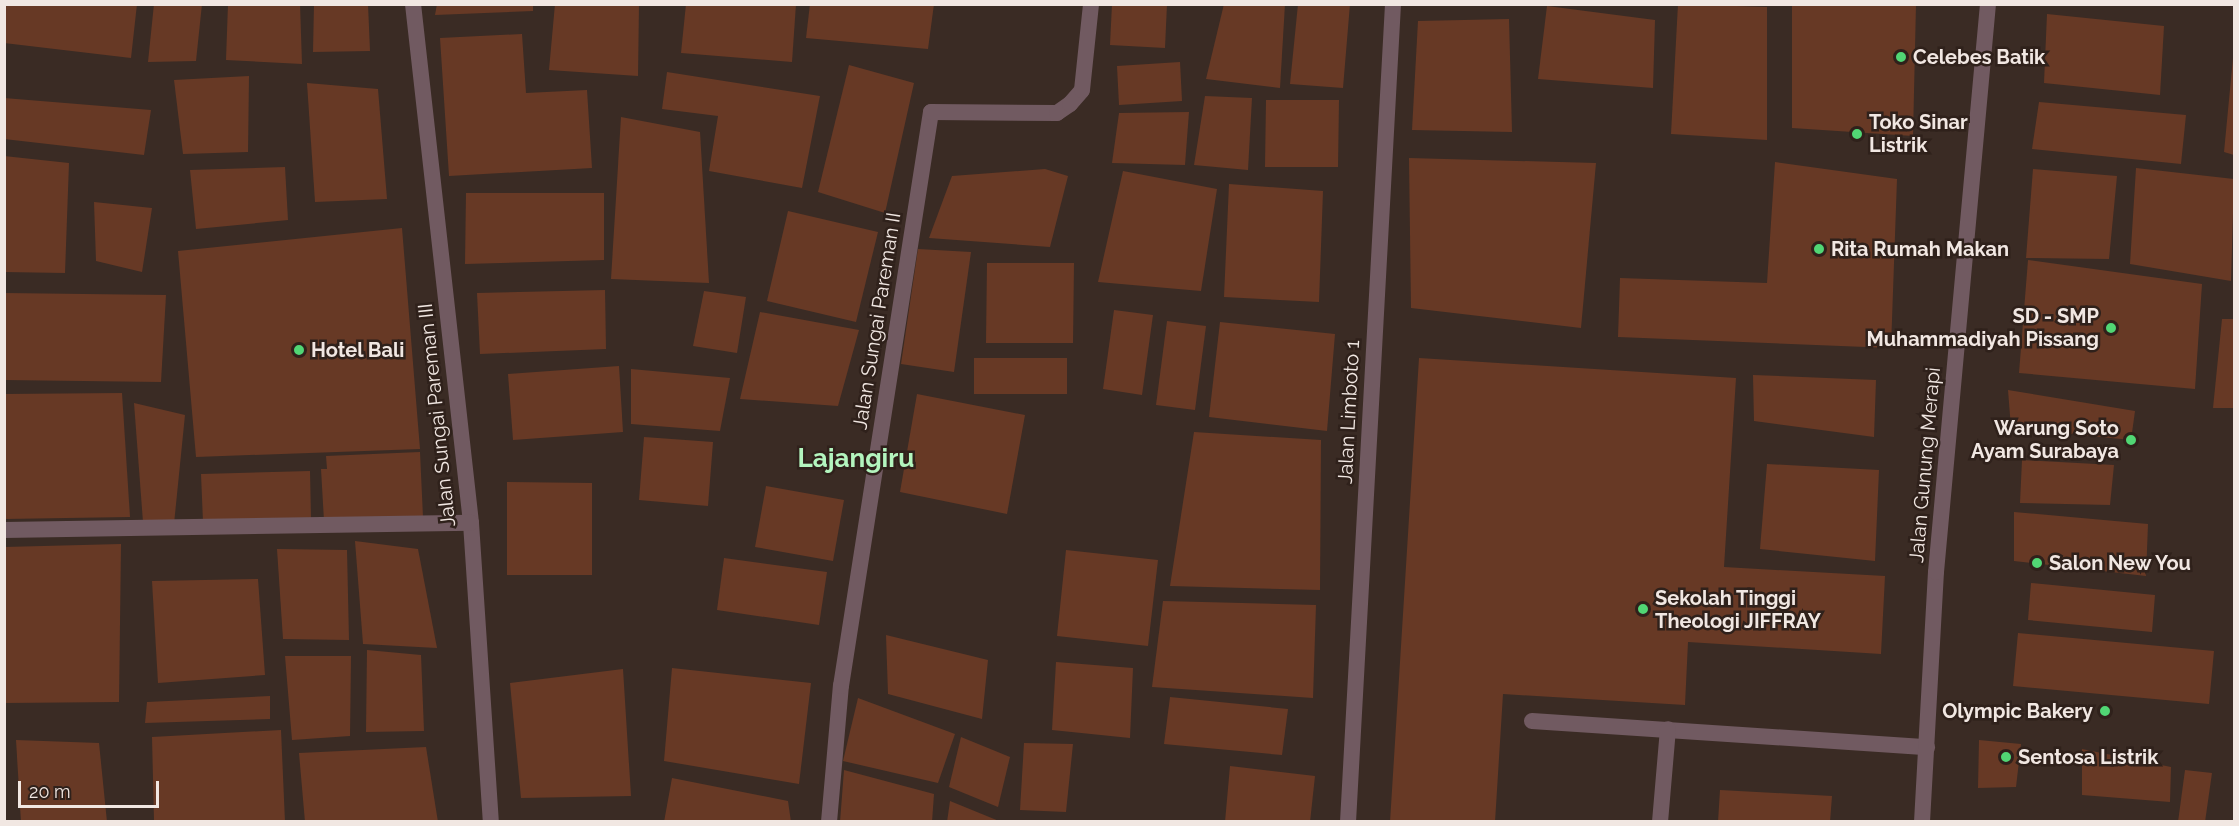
<!DOCTYPE html>
<style>
body{margin:0}
#map{position:relative;width:2239px;height:826px;overflow:hidden;background:#3a2b24;font-family:Raleway,sans-serif}
div>[style]{position:absolute}
.building>*{inset:0;background:#673925}
.service>*{height:16px;margin:-8px;padding:0 8px;transform-origin:8px;border-radius:8px;background:#715a61}
.minor>*{height:16px;margin:-8px;padding:0 8px;transform-origin:8px;border-radius:8px;background:#715a61}
.dots>*{width:16px;height:16px;translate:-50% -50%;box-sizing:border-box;border:3px solid #2f211b;border-radius:50%}
span{translate:-50% -50%;white-space:nowrap;text-align:center;line-height:1.15;-webkit-text-stroke:5px #2f211b;paint-order:stroke}
.poi-label{font-size:20px;color:#f1e7e2;font-weight:700}
.left{translate:0 -50%;text-align:left}
.right{translate:-100% -50%;text-align:right}
.street-label{font-size:20px;color:#f1e7e2}
.district-label{font-size:26px;color:#b3f5be;font-weight:700}
.frame{position:absolute;inset:0;border:6px solid #f1e7e2;pointer-events:none}
.scale{position:absolute;left:18px;top:781px;width:141px;height:27px;box-sizing:border-box;border:3px solid #f1e7e2;border-top:0;padding-left:8px;font-size:18px;line-height:21px;white-space:nowrap;color:#f1e7e2;-webkit-text-stroke:4px #2f211b;paint-order:stroke}
</style>
<div id="map">
<div class="building">
<i style="clip-path:polygon(4px 4px,137px 4px,131px 58px,4px 43px)"></i>
<i style="clip-path:polygon(154px 4px,202px 4px,196px 61px,148px 62px)"></i>
<i style="clip-path:polygon(228px 4px,300px 4px,302px 64px,226px 60px)"></i>
<i style="clip-path:polygon(314px 4px,368px 4px,370px 51px,313px 52px)"></i>
<i style="clip-path:polygon(437px 4px,533px 4px,533px 11px,435px 15px)"></i>
<i style="clip-path:polygon(555px 4px,639px 4px,638px 76px,549px 70px)"></i>
<i style="clip-path:polygon(686px 4px,796px 4px,792px 62px,681px 53px)"></i>
<i style="clip-path:polygon(810px 4px,934px 4px,928px 49px,806px 38px)"></i>
<i style="clip-path:polygon(1112px 4px,1167px 4px,1165px 48px,1110px 45px)"></i>
<i style="clip-path:polygon(1224px 4px,1285px 4px,1280px 88px,1206px 79px)"></i>
<i style="clip-path:polygon(1298px 4px,1350px 4px,1343px 88px,1290px 84px)"></i>
<i style="clip-path:polygon(1678px 4px,1767px 7px,1767px 140px,1671px 134px)"></i>
<i style="clip-path:polygon(1792px 4px,1916px 4px,1913px 136px,1792px 128px)"></i>
<i style="clip-path:polygon(1547px 6px,1655px 20px,1653px 88px,1538px 79px)"></i>
<i style="clip-path:polygon(2047px 14px,2164px 26px,2160px 95px,2044px 83px)"></i>
<i style="clip-path:polygon(1509px 19px,1512px 132px,1412px 130px,1418px 21px)"></i>
<i style="clip-path:polygon(522px 34px,526px 93px,587px 90px,592px 168px,449px 176px,440px 38px)"></i>
<i style="clip-path:polygon(2233px 58px,2234px 58px,2234px 155px,2224px 152px)"></i>
<i style="clip-path:polygon(1180px 62px,1182px 101px,1119px 105px,1117px 66px)"></i>
<i style="clip-path:polygon(849px 65px,914px 83px,885px 213px,818px 192px)"></i>
<i style="clip-path:polygon(667px 72px,820px 96px,802px 188px,709px 171px,718px 116px,662px 109px)"></i>
<i style="clip-path:polygon(249px 76px,248px 152px,183px 154px,174px 80px)"></i>
<i style="clip-path:polygon(307px 83px,378px 89px,387px 199px,315px 202px)"></i>
<i style="clip-path:polygon(1205px 96px,1252px 98px,1248px 170px,1194px 165px)"></i>
<i style="clip-path:polygon(4px 98px,151px 110px,144px 155px,4px 139px)"></i>
<i style="clip-path:polygon(1266px 100px,1339px 100px,1338px 167px,1265px 167px)"></i>
<i style="clip-path:polygon(2039px 102px,2186px 115px,2181px 164px,2032px 149px)"></i>
<i style="clip-path:polygon(1189px 112px,1185px 165px,1112px 163px,1119px 113px)"></i>
<i style="clip-path:polygon(621px 117px,700px 132px,709px 283px,611px 279px)"></i>
<i style="clip-path:polygon(4px 156px,69px 163px,65px 273px,4px 272px)"></i>
<i style="clip-path:polygon(1409px 158px,1596px 163px,1581px 328px,1411px 308px)"></i>
<i style="clip-path:polygon(1775px 162px,1897px 179px,1891px 348px,1618px 337px,1620px 278px,1767px 283px)"></i>
<i style="clip-path:polygon(285px 167px,288px 220px,196px 229px,190px 170px)"></i>
<i style="clip-path:polygon(2136px 168px,2234px 179px,2231px 281px,2130px 264px)"></i>
<i style="clip-path:polygon(1045px 169px,1068px 176px,1050px 247px,929px 238px,952px 176px)"></i>
<i style="clip-path:polygon(2033px 169px,2117px 176px,2109px 259px,2026px 258px)"></i>
<i style="clip-path:polygon(1123px 171px,1217px 189px,1201px 291px,1098px 282px)"></i>
<i style="clip-path:polygon(1229px 184px,1323px 191px,1319px 302px,1224px 297px)"></i>
<i style="clip-path:polygon(466px 193px,604px 193px,604px 260px,465px 264px)"></i>
<i style="clip-path:polygon(94px 202px,152px 208px,142px 272px,96px 261px)"></i>
<i style="clip-path:polygon(788px 211px,878px 232px,856px 322px,767px 301px)"></i>
<i style="clip-path:polygon(402px 228px,420px 449px,196px 457px,178px 251px)"></i>
<i style="clip-path:polygon(918px 249px,971px 252px,954px 372px,901px 364px)"></i>
<i style="clip-path:polygon(2028px 260px,2202px 284px,2195px 389px,2019px 373px)"></i>
<i style="clip-path:polygon(987px 263px,1074px 263px,1073px 343px,986px 343px)"></i>
<i style="clip-path:polygon(605px 290px,606px 349px,480px 354px,477px 293px)"></i>
<i style="clip-path:polygon(704px 291px,746px 297px,737px 353px,693px 346px)"></i>
<i style="clip-path:polygon(4px 293px,166px 295px,161px 382px,4px 380px)"></i>
<i style="clip-path:polygon(1114px 310px,1153px 315px,1142px 395px,1103px 389px)"></i>
<i style="clip-path:polygon(760px 312px,859px 330px,838px 406px,740px 399px)"></i>
<i style="clip-path:polygon(2222px 319px,2234px 319px,2234px 408px,2213px 408px)"></i>
<i style="clip-path:polygon(1167px 321px,1206px 326px,1195px 410px,1156px 405px)"></i>
<i style="clip-path:polygon(1220px 322px,1335px 334px,1327px 431px,1209px 417px)"></i>
<i style="clip-path:polygon(974px 358px,1067px 358px,1067px 394px,974px 394px)"></i>
<i style="clip-path:polygon(1419px 358px,1736px 378px,1724px 567px,1885px 576px,1881px 654px,1688px 642px,1685px 705px,1503px 694px,1495px 822px,1390px 822px)"></i>
<i style="clip-path:polygon(619px 366px,623px 432px,513px 440px,508px 374px)"></i>
<i style="clip-path:polygon(631px 369px,730px 378px,720px 431px,631px 424px)"></i>
<i style="clip-path:polygon(1753px 375px,1876px 380px,1874px 437px,1754px 421px)"></i>
<i style="clip-path:polygon(2008px 390px,2135px 411px,2131px 440px,2011px 428px)"></i>
<i style="clip-path:polygon(122px 393px,130px 517px,4px 519px,4px 394px)"></i>
<i style="clip-path:polygon(917px 394px,1025px 415px,1007px 514px,900px 492px)"></i>
<i style="clip-path:polygon(134px 403px,185px 415px,174px 524px,143px 522px)"></i>
<i style="clip-path:polygon(1194px 432px,1321px 440px,1320px 590px,1170px 586px)"></i>
<i style="clip-path:polygon(644px 437px,713px 442px,708px 506px,639px 500px)"></i>
<i style="clip-path:polygon(420px 452px,423px 517px,324px 521px,321px 469px,327px 469px,326px 456px)"></i>
<i style="clip-path:polygon(2022px 460px,2114px 465px,2110px 505px,2020px 503px)"></i>
<i style="clip-path:polygon(1767px 464px,1879px 470px,1875px 561px,1760px 549px)"></i>
<i style="clip-path:polygon(310px 471px,311px 519px,203px 522px,201px 474px)"></i>
<i style="clip-path:polygon(507px 482px,592px 483px,592px 575px,507px 575px)"></i>
<i style="clip-path:polygon(766px 486px,844px 500px,833px 561px,755px 547px)"></i>
<i style="clip-path:polygon(2014px 512px,2148px 524px,2146px 576px,2014px 561px)"></i>
<i style="clip-path:polygon(355px 541px,418px 549px,437px 648px,363px 644px)"></i>
<i style="clip-path:polygon(121px 544px,119px 702px,5px 703px,4px 547px)"></i>
<i style="clip-path:polygon(277px 549px,347px 550px,349px 640px,283px 639px)"></i>
<i style="clip-path:polygon(1066px 550px,1158px 560px,1148px 646px,1057px 636px)"></i>
<i style="clip-path:polygon(724px 558px,827px 572px,819px 625px,717px 610px)"></i>
<i style="clip-path:polygon(258px 579px,265px 675px,158px 683px,152px 581px)"></i>
<i style="clip-path:polygon(2031px 583px,2155px 595px,2152px 632px,2028px 620px)"></i>
<i style="clip-path:polygon(1163px 601px,1316px 605px,1313px 698px,1152px 687px)"></i>
<i style="clip-path:polygon(2018px 633px,2214px 651px,2209px 704px,2013px 686px)"></i>
<i style="clip-path:polygon(886px 635px,988px 660px,982px 719px,888px 694px)"></i>
<i style="clip-path:polygon(367px 650px,421px 655px,424px 731px,366px 732px)"></i>
<i style="clip-path:polygon(285px 656px,351px 656px,350px 736px,292px 740px)"></i>
<i style="clip-path:polygon(1056px 662px,1133px 668px,1130px 738px,1052px 730px)"></i>
<i style="clip-path:polygon(672px 668px,811px 683px,799px 784px,664px 761px)"></i>
<i style="clip-path:polygon(623px 669px,631px 796px,521px 798px,510px 683px)"></i>
<i style="clip-path:polygon(270px 696px,270px 719px,145px 723px,147px 702px)"></i>
<i style="clip-path:polygon(1170px 697px,1288px 709px,1282px 755px,1164px 744px)"></i>
<i style="clip-path:polygon(858px 698px,955px 734px,938px 783px,843px 761px)"></i>
<i style="clip-path:polygon(281px 730px,285px 822px,154px 820px,152px 737px)"></i>
<i style="clip-path:polygon(961px 737px,1010px 757px,998px 807px,949px 787px)"></i>
<i style="clip-path:polygon(16px 740px,99px 743px,107px 822px,21px 822px)"></i>
<i style="clip-path:polygon(1979px 740px,2021px 744px,2016px 787px,1978px 788px)"></i>
<i style="clip-path:polygon(1024px 743px,1073px 744px,1066px 812px,1020px 810px)"></i>
<i style="clip-path:polygon(426px 747px,438px 822px,305px 822px,299px 753px)"></i>
<i style="clip-path:polygon(2082px 749px,2171px 767px,2170px 802px,2082px 795px)"></i>
<i style="clip-path:polygon(1230px 766px,1315px 776px,1310px 822px,1225px 822px)"></i>
<i style="clip-path:polygon(844px 770px,934px 794px,932px 822px,840px 822px)"></i>
<i style="clip-path:polygon(2185px 770px,2212px 773px,2205px 822px,2178px 822px)"></i>
<i style="clip-path:polygon(672px 778px,788px 801px,791px 822px,664px 822px)"></i>
<i style="clip-path:polygon(1720px 790px,1832px 796px,1830px 822px,1718px 822px)"></i>
<i style="clip-path:polygon(950px 801px,999px 821px,999px 822px,947px 822px)"></i>
</div>
<div class="service">
<i style="left:1532px;top:721px;width:396px;rotate:3.8deg"></i>
<i style="left:1660px;top:822px;width:93px;rotate:-85.1deg"></i>
</div>
<div class="minor">
<i style="left:413px;top:4px;width:522px;rotate:83.62deg"></i>
<i style="left:471px;top:523px;width:300px;rotate:86.2deg"></i>
<i style="left:4px;top:530px;width:467px;rotate:-0.9deg"></i>
<i style="left:829px;top:822px;width:137px;rotate:-85deg"></i>
<i style="left:841px;top:686px;width:581px;rotate:-81.09deg"></i>
<i style="left:931px;top:112px;width:126px;rotate:0.5deg"></i>
<i style="left:1057px;top:113px;width:16px;rotate:-35deg"></i>
<i style="left:1070px;top:104px;width:18px;rotate:-49deg"></i>
<i style="left:1082px;top:90px;width:86px;rotate:-84deg"></i>
<i style="left:1348px;top:822px;width:819px;rotate:-86.85deg"></i>
<i style="left:1922px;top:822px;width:250px;rotate:-86.8deg"></i>
<i style="left:1936px;top:572px;width:570px;rotate:-84.77deg"></i>
</div>
<div class="dots">
<i style="left:1901px;top:57px;background:#51d674"></i>
<i style="left:1857px;top:134px;background:#51d674"></i>
<i style="left:1819px;top:249px;background:#51d674"></i>
<i style="left:2111px;top:328px;background:#51d674"></i>
<i style="left:299px;top:350px;background:#51d674"></i>
<i style="left:2131px;top:440px;background:#51d674"></i>
<i style="left:2037px;top:563px;background:#51d674"></i>
<i style="left:1643px;top:609px;background:#51d674"></i>
<i style="left:2105px;top:711px;background:#51d674"></i>
<i style="left:2006px;top:757px;background:#51d674"></i>
</div>
<div class="poi-label">
<span class="left" style="left:1913px;top:57px">Celebes Batik</span>
<span class="left" style="left:1869px;top:134px">Toko Sinar<br>Listrik</span>
<span class="left" style="left:1831px;top:249px">Rita Rumah Makan</span>
<span class="right" style="left:2099px;top:328px">SD - SMP<br>Muhammadiyah Pissang</span>
<span class="left" style="left:311px;top:350px">Hotel Bali</span>
<span class="right" style="left:2119px;top:440px">Warung Soto<br>Ayam Surabaya</span>
<span class="left" style="left:2049px;top:563px">Salon New You</span>
<span class="left" style="left:1655px;top:610px">Sekolah Tinggi<br>Theologi JIFFRAY</span>
<span class="right" style="left:2093px;top:711px">Olympic Bakery</span>
<span class="left" style="left:2018px;top:757px">Sentosa Listrik</span>
</div>
<div class="street-label">
<span style="left:877px;top:321px;rotate:-81deg">Jalan Sungai Pareman II</span>
<span style="left:1349px;top:412px;rotate:-87deg">Jalan Limboto 1</span>
<span style="left:437px;top:415px;rotate:-96deg">Jalan Sungai Pareman III</span>
<span style="left:1925px;top:465px;rotate:-85deg">Jalan Gunung Merapi</span>
</div>
<div class="district-label">
<span style="left:856px;top:459px">Lajangiru</span>
</div>
<div class="frame"></div>
<div class="scale">20 m</div>
</div>
